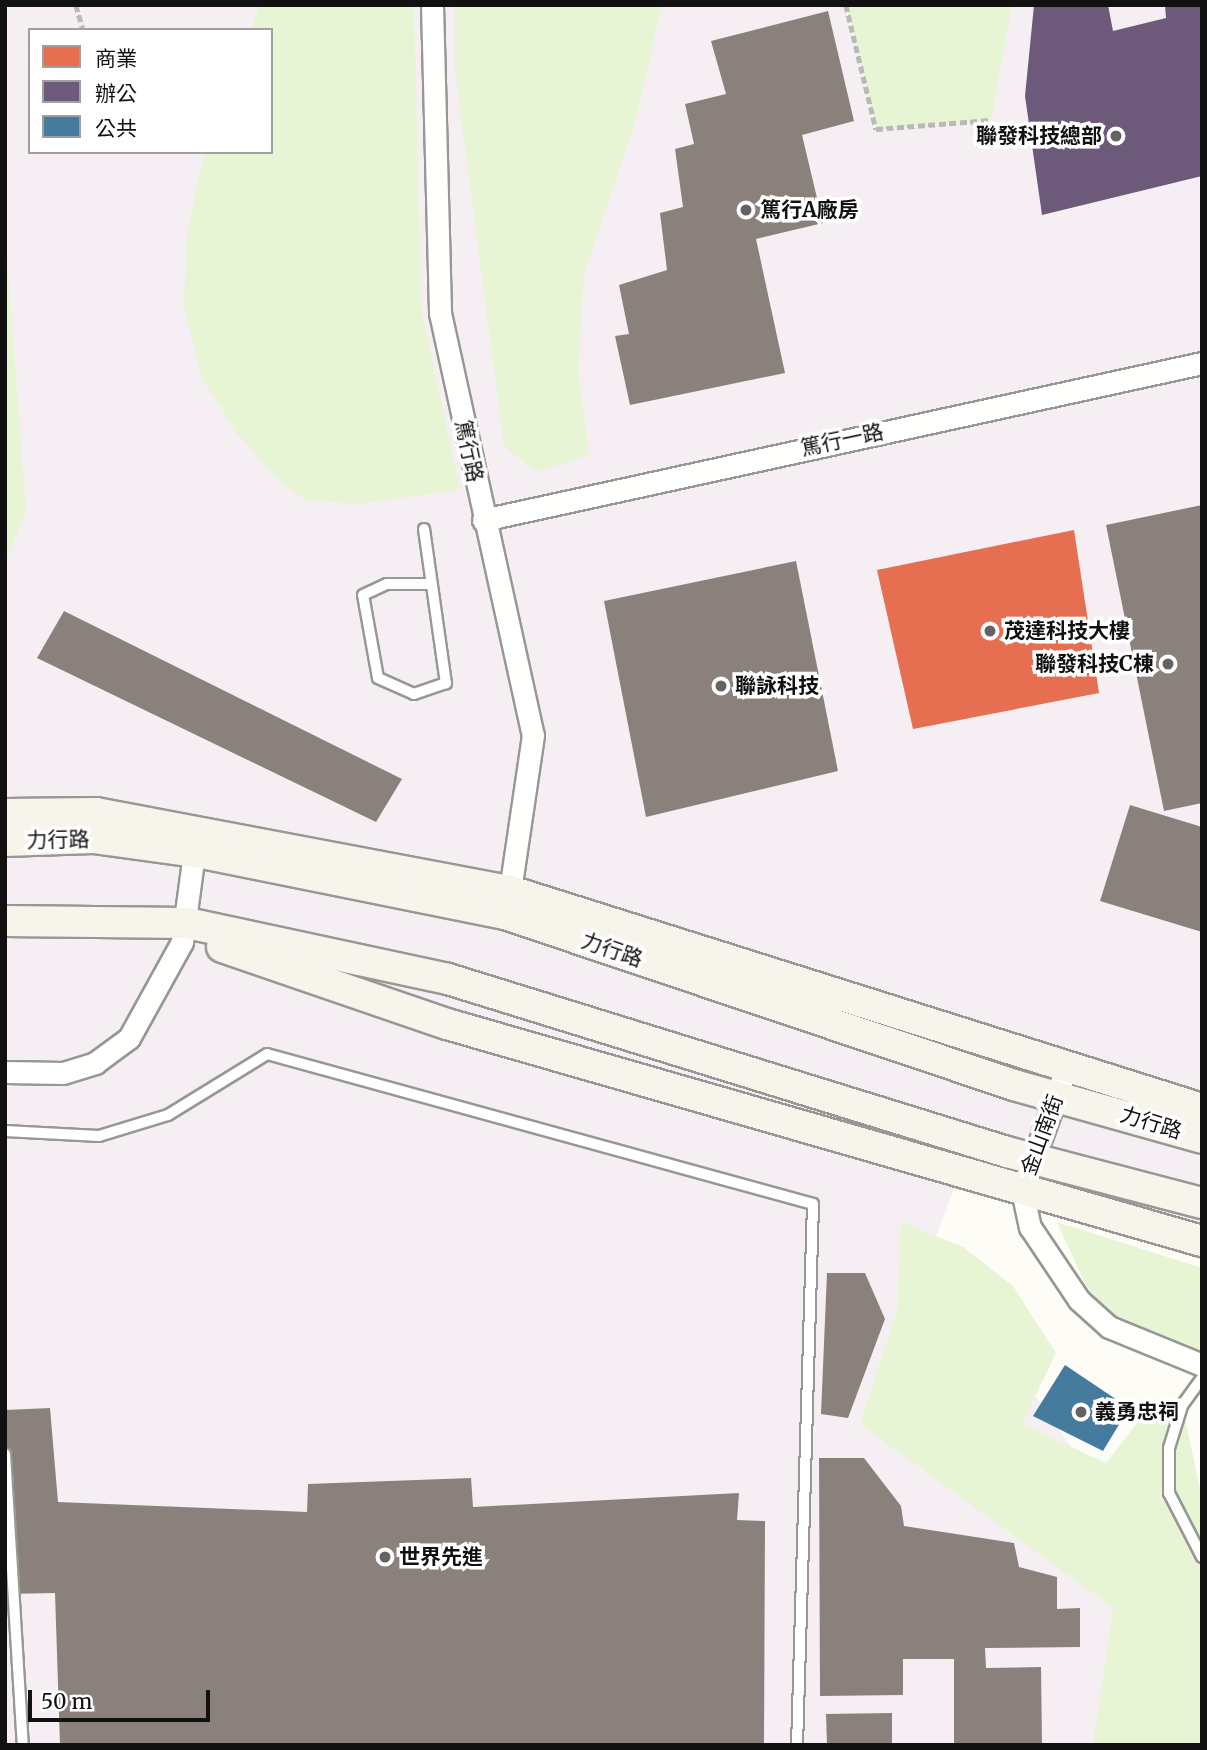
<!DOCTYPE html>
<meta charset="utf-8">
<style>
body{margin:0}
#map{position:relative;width:1207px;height:1750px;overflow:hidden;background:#fdfcf7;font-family:Merriweather,"Noto Sans TC",serif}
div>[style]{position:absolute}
.industrial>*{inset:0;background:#f5eff3}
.green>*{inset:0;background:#e7f5d4}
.shops>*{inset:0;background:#e76f51}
.offices>*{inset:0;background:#6d597a}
.public>*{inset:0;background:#457b9d}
.industry>*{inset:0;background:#8a817c}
.path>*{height:4.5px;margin-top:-2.25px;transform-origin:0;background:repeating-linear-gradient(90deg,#b9b9b8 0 7px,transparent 0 10.5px)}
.roads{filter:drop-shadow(2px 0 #979795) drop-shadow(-2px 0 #979795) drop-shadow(0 2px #979795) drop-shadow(0 -2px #979795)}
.lane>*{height:10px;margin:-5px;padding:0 5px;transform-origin:5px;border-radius:5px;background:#fffffe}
.street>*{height:21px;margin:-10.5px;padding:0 10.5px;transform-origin:10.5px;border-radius:10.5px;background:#fffffe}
.secondary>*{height:30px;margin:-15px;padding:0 15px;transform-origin:15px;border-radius:15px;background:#f6f4eb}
.dots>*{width:19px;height:19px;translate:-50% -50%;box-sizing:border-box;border:4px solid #fff;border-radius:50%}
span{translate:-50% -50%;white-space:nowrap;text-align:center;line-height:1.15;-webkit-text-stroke:7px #fff;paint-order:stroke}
.poi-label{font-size:21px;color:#111;font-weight:700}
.right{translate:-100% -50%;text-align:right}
.left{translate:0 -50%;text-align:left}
.street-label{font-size:21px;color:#111}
.frame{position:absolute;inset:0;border:7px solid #111;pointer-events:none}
.legend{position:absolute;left:28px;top:28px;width:245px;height:126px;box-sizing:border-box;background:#fff;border:2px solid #a0a0a0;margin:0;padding:9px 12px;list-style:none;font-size:21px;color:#111}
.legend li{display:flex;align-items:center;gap:14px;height:35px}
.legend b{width:35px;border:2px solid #a0a0a0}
.scale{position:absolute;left:28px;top:1690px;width:182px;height:32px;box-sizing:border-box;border:4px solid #111;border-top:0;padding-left:9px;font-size:21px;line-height:24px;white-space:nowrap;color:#111;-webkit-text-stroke:5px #fff;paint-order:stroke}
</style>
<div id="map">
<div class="industrial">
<i style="clip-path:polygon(evenodd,5px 5px,1202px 5px,1202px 1260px,956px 1184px,932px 1247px,1202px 1635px,1202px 1745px,5px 1745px,5px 5px,30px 30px,271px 30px,271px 152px,30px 152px,30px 30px)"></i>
</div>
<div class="green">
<i style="clip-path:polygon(260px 5px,414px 5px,421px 307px,460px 490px,357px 504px,306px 500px,282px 484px,237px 434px,202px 378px,184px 305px,187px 231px,205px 152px,271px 152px,271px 30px,250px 30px)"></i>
<i style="clip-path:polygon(455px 5px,662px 5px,633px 130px,584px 273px,578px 373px,589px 455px,536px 472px,504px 446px,455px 71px)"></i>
<i style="clip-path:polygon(846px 5px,1012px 5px,991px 120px,876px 129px)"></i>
<i style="clip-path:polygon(5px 230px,26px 511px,5px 563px)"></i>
<i style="clip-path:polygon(901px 1222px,963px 1247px,1013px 1286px,1056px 1353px,1022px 1424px,1106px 1463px,1141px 1418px,1185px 1418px,1202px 1498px,1202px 1745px,1093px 1745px,1113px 1608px,860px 1424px,897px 1311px)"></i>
<i style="clip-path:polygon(1057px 1222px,1202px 1268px,1202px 1352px,1110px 1318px,1085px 1284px)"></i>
</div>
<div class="shops">
<i style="clip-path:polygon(1074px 530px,1099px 693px,913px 729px,877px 570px)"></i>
</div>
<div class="offices">
<i style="clip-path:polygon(1034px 5px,1108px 5px,1113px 31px,1166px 18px,1165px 5px,1202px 5px,1202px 176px,1042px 215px,1025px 96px)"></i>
</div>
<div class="public">
<i style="clip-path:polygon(1065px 1365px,1129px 1408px,1103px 1451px,1033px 1416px)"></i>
</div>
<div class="industry">
<i style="clip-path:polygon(828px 11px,854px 121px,802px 135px,823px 223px,756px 239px,785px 373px,630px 405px,615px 336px,629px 334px,619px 285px,667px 270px,660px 213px,683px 207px,675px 149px,694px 144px,685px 104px,726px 94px,711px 41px)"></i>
<i style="clip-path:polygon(1202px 505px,1202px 803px,1164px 811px,1106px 525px)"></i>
<i style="clip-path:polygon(796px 561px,838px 771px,646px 817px,604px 601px)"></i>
<i style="clip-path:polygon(64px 611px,402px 779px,376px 822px,37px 658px)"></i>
<i style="clip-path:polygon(1130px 805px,1202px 827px,1202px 932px,1100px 901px)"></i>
<i style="clip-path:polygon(827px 1273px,865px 1273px,885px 1319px,848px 1418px,821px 1414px)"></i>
<i style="clip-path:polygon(50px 1408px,58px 1502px,307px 1512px,308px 1484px,471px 1478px,473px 1507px,739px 1493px,737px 1520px,765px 1521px,764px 1745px,60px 1745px,55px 1593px,5px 1594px,5px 1410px)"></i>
<i style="clip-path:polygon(819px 1458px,864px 1458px,901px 1506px,904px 1526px,1014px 1543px,1019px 1567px,1057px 1577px,1057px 1609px,1080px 1608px,1080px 1647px,985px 1648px,986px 1668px,1041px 1667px,1042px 1745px,954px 1745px,954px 1659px,903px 1659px,903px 1695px,820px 1696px)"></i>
<i style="clip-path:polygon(892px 1713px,892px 1745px,827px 1745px,826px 1714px)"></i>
</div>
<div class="path">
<i style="left:76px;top:5px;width:26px;rotate:74deg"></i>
<i style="left:846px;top:5px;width:128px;rotate:76.4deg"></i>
<i style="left:876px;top:129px;width:115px;rotate:-4.5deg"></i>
</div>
<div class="roads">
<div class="lane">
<i style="left:424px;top:529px;width:156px;rotate:81.9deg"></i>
<i style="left:446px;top:683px;width:34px;rotate:161deg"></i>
<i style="left:414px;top:694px;width:39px;rotate:-156deg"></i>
<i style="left:378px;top:678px;width:84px;rotate:-100.2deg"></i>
<i style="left:363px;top:595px;width:26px;rotate:-25deg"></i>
<i style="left:387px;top:584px;width:41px"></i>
<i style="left:5px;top:1131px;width:94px;rotate:3deg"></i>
<i style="left:99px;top:1136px;width:72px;rotate:-16.9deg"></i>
<i style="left:168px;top:1115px;width:116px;rotate:-31.6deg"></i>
<i style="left:267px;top:1054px;width:566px;rotate:15.36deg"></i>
<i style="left:813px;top:1204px;width:541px;rotate:91.69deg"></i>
<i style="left:1202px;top:1378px;width:34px;rotate:126deg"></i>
<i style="left:1182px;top:1406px;width:44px;rotate:107.2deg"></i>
<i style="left:1169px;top:1448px;width:45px;rotate:90deg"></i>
<i style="left:1169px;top:1493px;width:72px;rotate:62.7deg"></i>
<i style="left:5px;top:1454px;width:292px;rotate:86.5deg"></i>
</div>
<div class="street">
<i style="left:432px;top:5px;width:308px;rotate:88.5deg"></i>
<i style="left:440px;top:313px;width:432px;rotate:77.6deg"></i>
<i style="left:533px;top:735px;width:158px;rotate:98.4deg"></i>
<i style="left:483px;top:520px;width:736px;rotate:-12.32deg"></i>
<i style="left:1067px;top:1066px;width:132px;rotate:109.9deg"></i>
<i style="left:1022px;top:1190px;width:38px;rotate:78deg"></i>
<i style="left:1030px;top:1227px;width:88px;rotate:56.1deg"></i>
<i style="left:1079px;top:1300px;width:40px;rotate:42deg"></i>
<i style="left:1109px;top:1327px;width:100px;rotate:22.2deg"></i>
<i style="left:5px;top:1072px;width:58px;rotate:1deg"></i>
<i style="left:63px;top:1073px;width:34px;rotate:-17deg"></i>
<i style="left:95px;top:1063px;width:42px;rotate:-36.3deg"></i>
<i style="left:129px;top:1038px;width:110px;rotate:-61.1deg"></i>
<i style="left:182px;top:942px;width:104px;rotate:-82.3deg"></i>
</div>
<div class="secondary">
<i style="left:5px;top:814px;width:91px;rotate:-0.6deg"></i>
<i style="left:96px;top:813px;width:421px;rotate:10.7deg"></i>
<i style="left:510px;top:891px;width:726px;rotate:17.49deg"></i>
<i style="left:5px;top:841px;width:88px;rotate:-2deg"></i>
<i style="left:93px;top:838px;width:105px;rotate:7.7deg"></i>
<i style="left:197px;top:852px;width:314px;rotate:11.4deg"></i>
<i style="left:505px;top:914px;width:537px;rotate:18.57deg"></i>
<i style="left:1014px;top:1085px;width:195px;rotate:15.7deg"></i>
<i style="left:5px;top:921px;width:182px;rotate:0.6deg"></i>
<i style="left:187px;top:923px;width:267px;rotate:12.1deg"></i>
<i style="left:448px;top:979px;width:585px;rotate:17.2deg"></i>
<i style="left:1007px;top:1152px;width:202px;rotate:14.7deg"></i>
<i style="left:222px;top:947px;width:238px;rotate:18.9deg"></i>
<i style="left:447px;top:1024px;width:786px;rotate:16.04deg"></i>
</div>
</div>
<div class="dots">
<i style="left:1116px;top:136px;background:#646362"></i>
<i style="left:746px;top:210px;background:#646362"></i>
<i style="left:990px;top:631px;background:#646362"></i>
<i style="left:1168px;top:664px;background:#646362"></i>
<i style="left:721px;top:686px;background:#646362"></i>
<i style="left:1081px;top:1412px;background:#646362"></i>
<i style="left:385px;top:1557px;background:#646362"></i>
</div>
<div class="poi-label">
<span class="right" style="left:1102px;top:136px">聯發科技總部</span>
<span class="left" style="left:760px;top:210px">篤行A廠房</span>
<span class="left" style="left:1004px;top:631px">茂達科技大樓</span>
<span class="right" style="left:1154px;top:664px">聯發科技C棟</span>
<span class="left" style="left:735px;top:686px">聯詠科技</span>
<span class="left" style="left:1095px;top:1412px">義勇忠祠</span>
<span class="left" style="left:399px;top:1557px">世界先進</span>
</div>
<div class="street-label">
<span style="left:842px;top:440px;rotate:-12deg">篤行一路</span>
<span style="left:469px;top:451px;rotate:78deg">篤行路</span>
<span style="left:58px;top:840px;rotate:-1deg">力行路</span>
<span style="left:612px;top:950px;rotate:19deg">力行路</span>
<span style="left:1151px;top:1123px;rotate:17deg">力行路</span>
<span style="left:1042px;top:1135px;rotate:-70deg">金山南街</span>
</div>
<div class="frame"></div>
<ul class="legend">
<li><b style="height:19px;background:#e76f51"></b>商業</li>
<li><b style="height:19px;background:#6d597a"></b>辦公</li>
<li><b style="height:19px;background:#457b9d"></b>公共</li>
</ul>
<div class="scale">50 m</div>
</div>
